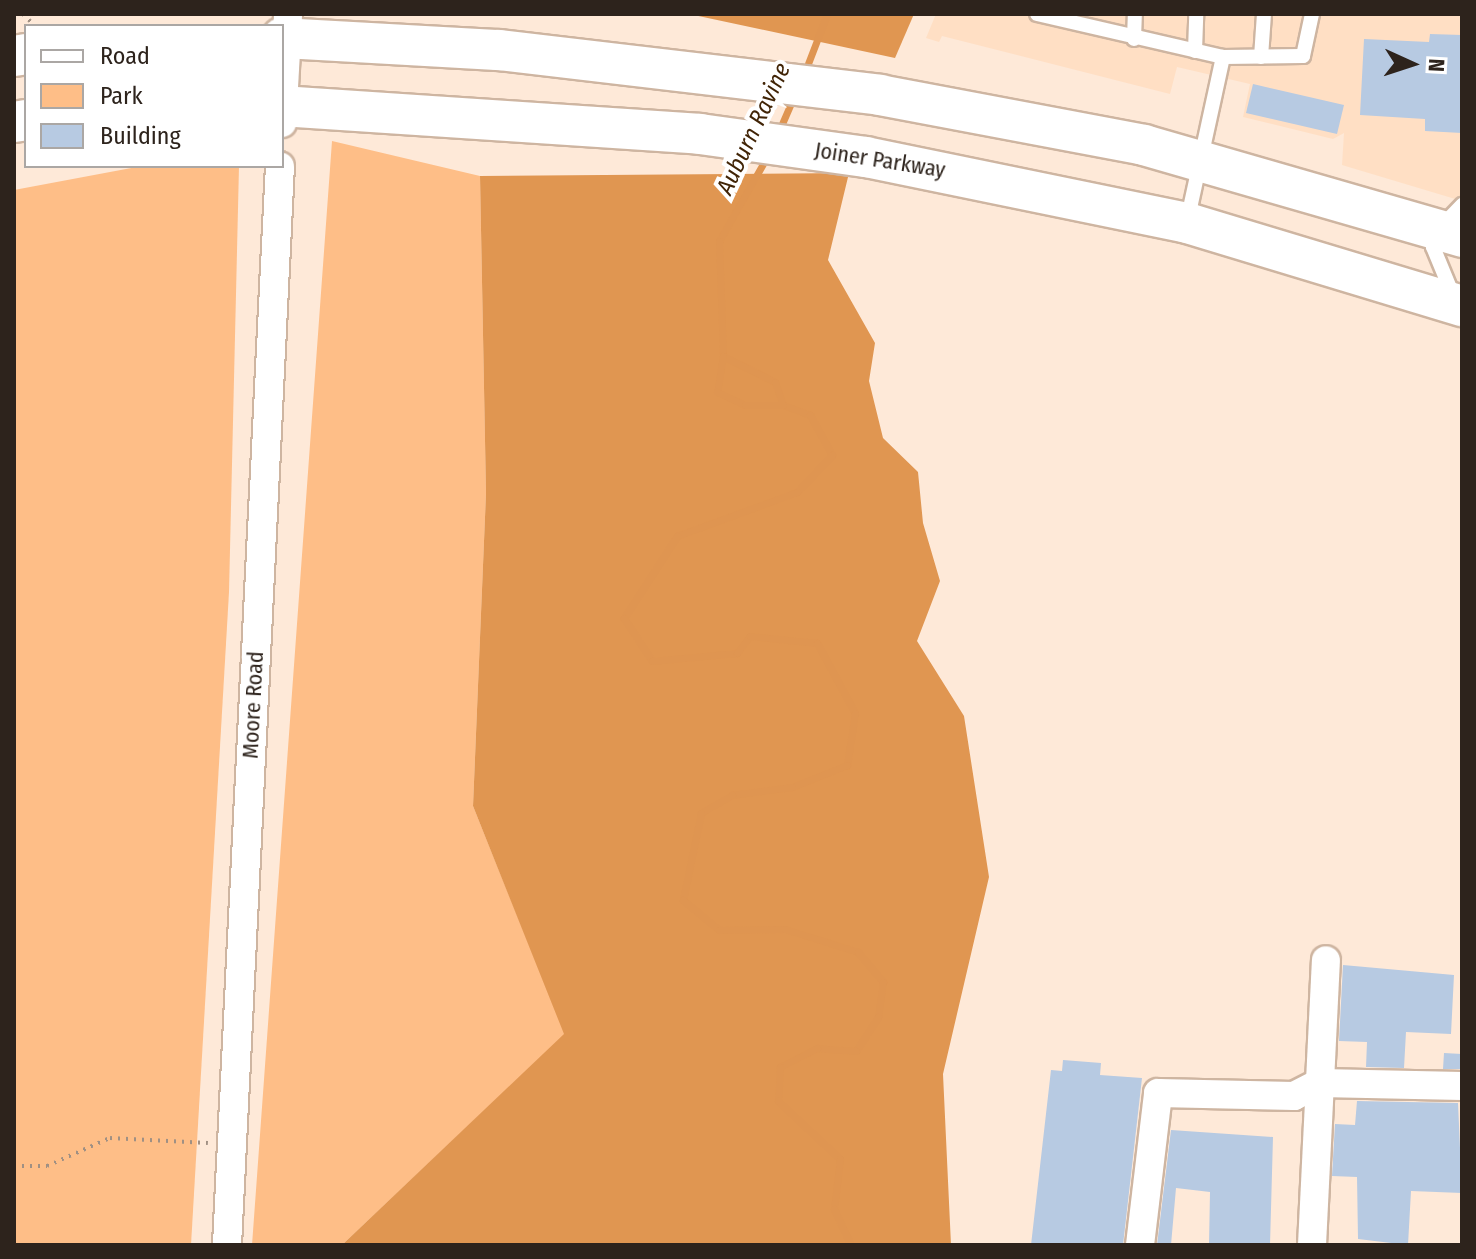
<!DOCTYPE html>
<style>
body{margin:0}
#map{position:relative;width:1476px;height:1259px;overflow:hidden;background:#fee9d8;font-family:"Fira Sans Condensed",sans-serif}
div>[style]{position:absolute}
.built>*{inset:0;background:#ffdfc4}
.green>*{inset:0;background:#febe87}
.forest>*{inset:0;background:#e09651}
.stream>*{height:7px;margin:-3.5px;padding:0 3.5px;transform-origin:3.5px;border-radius:3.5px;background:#df9551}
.building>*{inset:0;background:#b7cae2}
.path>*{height:4px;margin-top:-2px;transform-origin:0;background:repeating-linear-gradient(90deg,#a09083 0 2px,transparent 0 8px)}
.roads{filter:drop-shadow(2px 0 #ceb5a1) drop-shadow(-2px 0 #ceb5a1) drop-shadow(0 2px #ceb5a1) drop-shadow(0 -2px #ceb5a1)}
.lane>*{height:14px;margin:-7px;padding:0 7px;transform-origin:7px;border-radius:7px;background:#fff}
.street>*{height:28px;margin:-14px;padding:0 14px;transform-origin:14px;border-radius:14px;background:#fff}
.secondary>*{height:40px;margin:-20px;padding:0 20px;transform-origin:20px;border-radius:20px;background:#fff}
span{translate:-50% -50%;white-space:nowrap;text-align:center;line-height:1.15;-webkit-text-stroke:8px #fff;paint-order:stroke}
.street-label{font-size:22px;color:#2d231c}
.water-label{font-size:24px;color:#412406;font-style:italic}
.frame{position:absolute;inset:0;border:16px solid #2d231c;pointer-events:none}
.legend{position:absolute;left:24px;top:24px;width:260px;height:144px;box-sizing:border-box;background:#fff;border:2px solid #aba7a4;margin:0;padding:10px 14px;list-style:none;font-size:24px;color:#2d231c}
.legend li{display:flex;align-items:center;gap:16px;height:40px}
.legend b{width:40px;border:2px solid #aba7a4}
.north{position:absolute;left:1372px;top:24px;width:80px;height:80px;-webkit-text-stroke:6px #fff;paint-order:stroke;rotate:93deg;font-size:22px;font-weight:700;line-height:32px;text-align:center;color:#2d231c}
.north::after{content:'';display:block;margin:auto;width:28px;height:36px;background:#2d231c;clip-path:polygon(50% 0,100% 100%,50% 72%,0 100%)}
</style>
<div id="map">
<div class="built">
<i style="clip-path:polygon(936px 14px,1462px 14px,1462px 201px,1342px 165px,1344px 133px,1333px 139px,1243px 117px,1250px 84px,1177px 67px,1170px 94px,942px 36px,939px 42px,926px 38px)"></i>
</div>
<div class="green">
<i style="clip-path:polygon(332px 141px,480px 176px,486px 493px,473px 806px,565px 1034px,342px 1245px,252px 1245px)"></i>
<i style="clip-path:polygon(142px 166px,239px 166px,229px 592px,191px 1245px,14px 1245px,14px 190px)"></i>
</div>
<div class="forest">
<i style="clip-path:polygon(689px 14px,914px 14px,895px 58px)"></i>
<i style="clip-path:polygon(849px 173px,828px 260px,875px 343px,869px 381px,883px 438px,918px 472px,923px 523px,940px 581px,917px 641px,964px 716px,989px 877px,943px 1074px,951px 1245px,342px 1245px,564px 1034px,473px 806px,486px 493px,480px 176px)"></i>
</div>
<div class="stream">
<i style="left:804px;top:74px;width:64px;rotate:-69deg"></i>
<i style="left:778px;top:133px;width:40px;rotate:-66.6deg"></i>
<i style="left:768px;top:155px;width:99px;rotate:119.7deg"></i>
<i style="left:719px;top:241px;width:115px;rotate:88deg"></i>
<i style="left:723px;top:356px;width:58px;rotate:26.6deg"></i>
<i style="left:775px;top:382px;width:24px;rotate:71deg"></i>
<i style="left:783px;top:405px;width:29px;rotate:20deg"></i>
<i style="left:810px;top:415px;width:46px;rotate:61.2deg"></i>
<i style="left:832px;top:455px;width:51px;rotate:133.4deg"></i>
<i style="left:797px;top:492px;width:128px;rotate:159.9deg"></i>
<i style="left:677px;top:536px;width:98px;rotate:122.9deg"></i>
<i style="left:624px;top:618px;width:51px;rotate:56.9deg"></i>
<i style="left:652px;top:661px;width:85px;rotate:-5.4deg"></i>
<i style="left:737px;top:653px;width:21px;rotate:-53deg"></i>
<i style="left:750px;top:636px;width:67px;rotate:6deg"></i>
<i style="left:817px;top:643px;width:80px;rotate:61.5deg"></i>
<i style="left:855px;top:713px;width:53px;rotate:98.7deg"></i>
<i style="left:847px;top:765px;width:59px;rotate:158.2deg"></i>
<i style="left:792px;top:787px;width:61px;rotate:172.4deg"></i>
<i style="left:732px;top:795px;width:36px;rotate:150deg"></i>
<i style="left:701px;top:813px;width:89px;rotate:101.7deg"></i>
<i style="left:683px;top:900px;width:47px;rotate:39.8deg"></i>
<i style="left:719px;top:930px;width:66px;rotate:-0.9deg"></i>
<i style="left:785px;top:929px;width:77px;rotate:17.5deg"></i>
<i style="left:858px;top:952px;width:39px;rotate:50deg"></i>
<i style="left:883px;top:982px;width:35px;rotate:98deg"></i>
<i style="left:878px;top:1017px;width:40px;rotate:122.9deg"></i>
<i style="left:856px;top:1051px;width:39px;rotate:-176deg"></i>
<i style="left:817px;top:1048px;width:42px;rotate:152.8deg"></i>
<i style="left:780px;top:1067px;width:34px;rotate:93deg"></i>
<i style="left:778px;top:1101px;width:85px;rotate:43.1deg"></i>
<i style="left:840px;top:1159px;width:50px;rotate:96.8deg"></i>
<i style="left:834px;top:1209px;width:40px;rotate:65deg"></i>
<i style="left:723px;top:356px;width:36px;rotate:99deg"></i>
<i style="left:717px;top:392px;width:31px;rotate:25deg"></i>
<i style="left:745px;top:405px;width:38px"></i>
</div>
<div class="building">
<i style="clip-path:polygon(1430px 34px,1462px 35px,1462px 133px,1425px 131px,1425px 119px,1360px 115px,1364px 39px,1429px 42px)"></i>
<i style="clip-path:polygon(1253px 84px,1344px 105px,1337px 134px,1246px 113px)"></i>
<i style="clip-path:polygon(1343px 965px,1454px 975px,1451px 1034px,1406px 1032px,1404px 1068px,1366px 1067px,1367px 1042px,1339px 1041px)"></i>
<i style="clip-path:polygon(1444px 1053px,1462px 1054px,1462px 1069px,1443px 1069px)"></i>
<i style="clip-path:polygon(1063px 1060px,1101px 1063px,1100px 1075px,1142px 1078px,1123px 1245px,1031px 1245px,1051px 1070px,1062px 1071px)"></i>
<i style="clip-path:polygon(1357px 1101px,1458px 1103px,1462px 1193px,1411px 1191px,1408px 1245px,1358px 1239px,1357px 1177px,1332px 1176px,1335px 1124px,1355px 1125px)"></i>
<i style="clip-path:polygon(1171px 1130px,1273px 1137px,1270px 1245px,1209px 1245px,1210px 1192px,1176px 1188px,1171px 1245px,1157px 1245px)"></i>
</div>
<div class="path">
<i style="left:23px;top:14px;width:14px;rotate:45deg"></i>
<i style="left:14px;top:1166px;width:33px"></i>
<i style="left:47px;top:1166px;width:69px;rotate:-24deg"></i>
<i style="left:110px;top:1138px;width:98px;rotate:2.9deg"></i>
</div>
<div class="roads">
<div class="lane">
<i style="left:1037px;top:14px;width:191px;rotate:13deg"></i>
<i style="left:1223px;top:57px;width:80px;rotate:-0.7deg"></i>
<i style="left:1303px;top:56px;width:43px;rotate:-77.9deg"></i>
<i style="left:1134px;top:39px;width:25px;rotate:-88deg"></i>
<i style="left:1195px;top:51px;width:37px;rotate:-88deg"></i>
<i style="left:1261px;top:57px;width:43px;rotate:-86deg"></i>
<i style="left:1187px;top:222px;width:169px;rotate:-77.7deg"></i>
<i style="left:1452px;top:293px;width:50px;rotate:-112.4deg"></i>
<i style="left:1433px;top:247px;width:18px;rotate:-74deg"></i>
<i style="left:1438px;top:230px;width:35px;rotate:-46deg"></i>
</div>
<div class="street">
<i style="left:282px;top:123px;width:109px;rotate:-86.8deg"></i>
<i style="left:227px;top:1245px;width:1080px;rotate:-87.19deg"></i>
<i style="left:1140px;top:1245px;width:153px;rotate:-83.2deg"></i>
<i style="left:1158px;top:1093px;width:136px;rotate:1.3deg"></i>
<i style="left:1294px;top:1096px;width:29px;rotate:-27deg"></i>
<i style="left:1320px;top:1083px;width:142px;rotate:1.2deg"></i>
<i style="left:1312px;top:1245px;width:285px;rotate:-87.2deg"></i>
</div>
<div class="secondary">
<i style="left:282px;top:38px;width:217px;rotate:3.2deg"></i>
<i style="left:499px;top:50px;width:384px;rotate:6.7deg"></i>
<i style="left:880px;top:95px;width:269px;rotate:10.7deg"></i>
<i style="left:1144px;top:145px;width:331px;rotate:16.1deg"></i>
<i style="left:14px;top:56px;width:12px;rotate:-9deg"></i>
<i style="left:282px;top:106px;width:419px;rotate:3.8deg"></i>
<i style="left:700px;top:134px;width:168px;rotate:7.9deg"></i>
<i style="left:866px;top:157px;width:328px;rotate:11.6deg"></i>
<i style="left:1187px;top:223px;width:287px;rotate:16.8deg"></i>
<i style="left:14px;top:122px;width:12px;rotate:-9deg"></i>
</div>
</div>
<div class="street-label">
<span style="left:880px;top:160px;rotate:9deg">Joiner Parkway</span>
<span style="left:253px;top:705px;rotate:-87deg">Moore Road</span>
</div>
<div class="water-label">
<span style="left:754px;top:129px;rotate:-65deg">Auburn Ravine</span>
</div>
<div class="frame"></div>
<ul class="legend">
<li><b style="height:10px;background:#fff"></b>Road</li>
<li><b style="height:22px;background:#febe87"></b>Park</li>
<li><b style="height:22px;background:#b7cae2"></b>Building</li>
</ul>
<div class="north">N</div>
</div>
